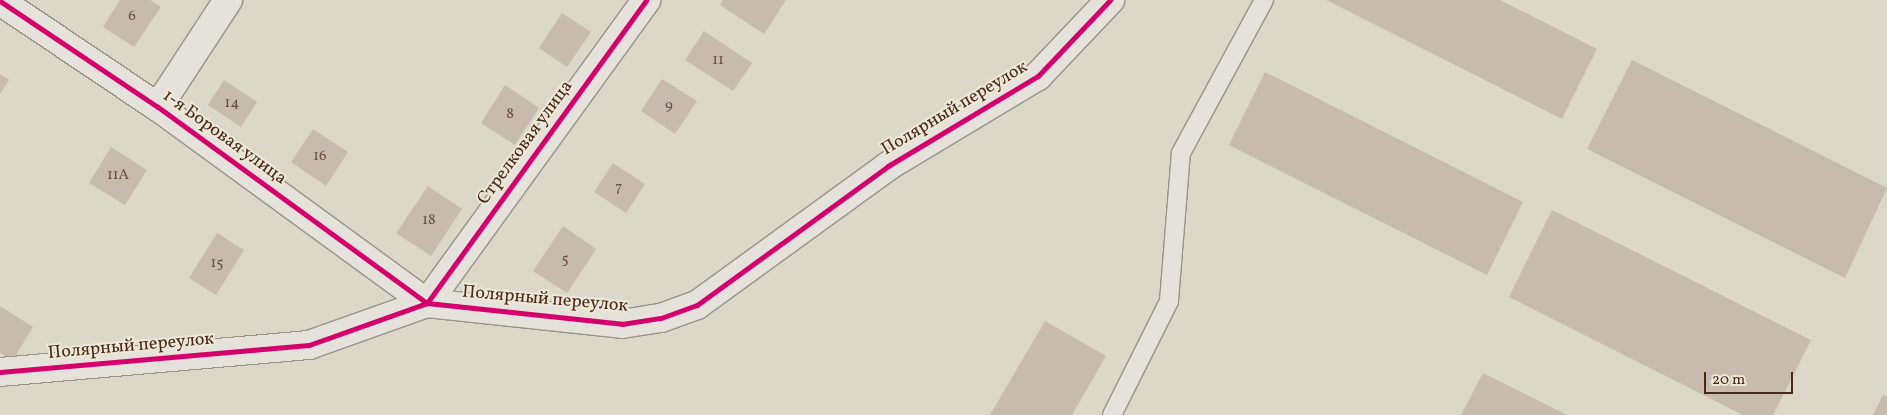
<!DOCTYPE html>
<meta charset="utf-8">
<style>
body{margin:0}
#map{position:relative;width:1887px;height:415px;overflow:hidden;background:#dbd8ca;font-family:Vollkorn,serif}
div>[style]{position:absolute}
.building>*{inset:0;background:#c7baae}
.roads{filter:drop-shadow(1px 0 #989287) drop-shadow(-1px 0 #989287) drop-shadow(0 1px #989287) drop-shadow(0 -1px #989287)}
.lane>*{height:18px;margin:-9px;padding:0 9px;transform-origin:9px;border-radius:9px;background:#e4e2db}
.street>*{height:28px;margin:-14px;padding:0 14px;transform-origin:14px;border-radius:14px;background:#e4e2db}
.cycleway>*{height:5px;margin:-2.5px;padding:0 2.5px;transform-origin:2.5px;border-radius:2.5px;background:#d6006c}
span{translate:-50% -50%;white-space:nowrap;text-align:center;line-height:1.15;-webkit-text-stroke:4px #ede8d7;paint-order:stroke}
.number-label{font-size:15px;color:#694d3e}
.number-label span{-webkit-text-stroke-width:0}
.street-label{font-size:18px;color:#4a2918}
.scale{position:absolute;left:1704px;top:372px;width:89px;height:22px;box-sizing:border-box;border:2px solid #4a2918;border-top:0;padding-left:6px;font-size:15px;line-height:18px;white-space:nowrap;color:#4a2918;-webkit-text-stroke:4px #ede8d7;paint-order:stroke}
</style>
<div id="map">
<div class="building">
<i style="clip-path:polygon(120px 0,150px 0,161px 7px,134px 47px,103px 27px)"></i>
<i style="clip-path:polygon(723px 0,786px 0,764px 34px,720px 5px)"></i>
<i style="clip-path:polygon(1326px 0,1500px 0,1597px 49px,1562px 119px)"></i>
<i style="clip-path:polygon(562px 13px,591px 32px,567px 67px,539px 48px)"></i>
<i style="clip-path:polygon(704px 31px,752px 63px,733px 91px,685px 60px)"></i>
<i style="clip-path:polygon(1632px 60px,1887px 188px,1845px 278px,1587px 149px)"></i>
<i style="clip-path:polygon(1265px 72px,1523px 202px,1487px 275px,1229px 145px)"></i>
<i style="clip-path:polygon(0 74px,9px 80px,0 94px)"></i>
<i style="clip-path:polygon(662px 79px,697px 101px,675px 134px,641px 111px)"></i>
<i style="clip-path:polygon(224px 80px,257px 102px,241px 127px,208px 105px)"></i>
<i style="clip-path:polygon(505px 85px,539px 108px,515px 145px,481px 123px)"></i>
<i style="clip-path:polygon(313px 129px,348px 152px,326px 186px,291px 162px)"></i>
<i style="clip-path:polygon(111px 147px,147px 170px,125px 205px,89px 183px)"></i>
<i style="clip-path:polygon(613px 163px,645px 184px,626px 213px,594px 192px)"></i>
<i style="clip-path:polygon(428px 186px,462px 209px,431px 256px,396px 233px)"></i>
<i style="clip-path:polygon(1552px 210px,1811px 340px,1773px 415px,1743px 415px,1509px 297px)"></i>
<i style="clip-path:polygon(563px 226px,596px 249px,567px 293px,533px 271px)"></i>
<i style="clip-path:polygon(217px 233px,244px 250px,216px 295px,189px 278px)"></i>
<i style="clip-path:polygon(0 306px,33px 327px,13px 360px,0 353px)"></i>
<i style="clip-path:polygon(1045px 321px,1106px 356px,1072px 415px,990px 415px)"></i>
<i style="clip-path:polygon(1483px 373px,1567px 415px,1461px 415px)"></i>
<i style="clip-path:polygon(1883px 395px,1887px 397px,1887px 415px,1873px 415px)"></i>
</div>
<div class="roads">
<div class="lane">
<i style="left:1112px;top:415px;width:127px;rotate:-63.4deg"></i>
<i style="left:1169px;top:301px;width:148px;rotate:-85.4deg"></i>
<i style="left:1181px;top:153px;width:174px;rotate:-61.5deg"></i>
</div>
<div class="street">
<i style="left:0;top:1px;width:190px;rotate:33.9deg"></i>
<i style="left:158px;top:107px;width:333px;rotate:36.1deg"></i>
<i style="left:427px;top:303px;width:374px;rotate:-54.1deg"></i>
<i style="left:158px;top:107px;width:128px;rotate:-56.8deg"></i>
<i style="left:0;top:372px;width:310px;rotate:-5deg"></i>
<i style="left:309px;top:345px;width:125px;rotate:-19.6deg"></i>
<i style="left:427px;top:303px;width:196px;rotate:6.1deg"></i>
<i style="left:622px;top:324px;width:39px;rotate:-9deg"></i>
<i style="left:661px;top:318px;width:38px;rotate:-20deg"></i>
<i style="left:697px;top:305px;width:236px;rotate:-36deg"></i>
<i style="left:888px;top:166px;width:175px;rotate:-31deg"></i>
<i style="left:1038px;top:76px;width:105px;rotate:-46.5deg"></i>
</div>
</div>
<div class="cycleway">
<i style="left:0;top:1px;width:190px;rotate:33.9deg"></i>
<i style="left:158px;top:107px;width:333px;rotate:36.1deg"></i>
<i style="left:427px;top:303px;width:374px;rotate:-54.1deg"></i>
<i style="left:0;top:372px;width:310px;rotate:-5deg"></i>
<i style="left:309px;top:345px;width:125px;rotate:-19.6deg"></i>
<i style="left:427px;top:303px;width:196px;rotate:6.1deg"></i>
<i style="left:622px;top:324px;width:39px;rotate:-9deg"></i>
<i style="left:661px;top:318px;width:38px;rotate:-20deg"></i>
<i style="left:697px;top:305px;width:236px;rotate:-36deg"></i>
<i style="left:888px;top:166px;width:175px;rotate:-31deg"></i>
<i style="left:1038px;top:76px;width:105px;rotate:-46.5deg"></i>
</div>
<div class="number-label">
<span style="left:132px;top:17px">6</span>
<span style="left:718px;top:61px">11</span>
<span style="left:232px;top:104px">14</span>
<span style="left:669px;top:106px">9</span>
<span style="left:510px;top:115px">8</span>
<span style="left:320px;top:157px">16</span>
<span style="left:118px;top:176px">11А</span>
<span style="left:619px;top:188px">7</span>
<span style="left:429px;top:221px">18</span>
<span style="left:565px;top:260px">5</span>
<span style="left:217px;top:264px">15</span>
</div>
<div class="street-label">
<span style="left:955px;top:109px;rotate:-31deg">Полярный переулок</span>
<span style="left:224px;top:138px;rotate:36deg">1-я Боровая улица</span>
<span style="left:526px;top:143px;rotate:-54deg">Стрелковая улица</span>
<span style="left:545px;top:300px;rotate:5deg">Полярный переулок</span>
<span style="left:131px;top:347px;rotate:-5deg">Полярный переулок</span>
</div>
<div class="scale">20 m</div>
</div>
